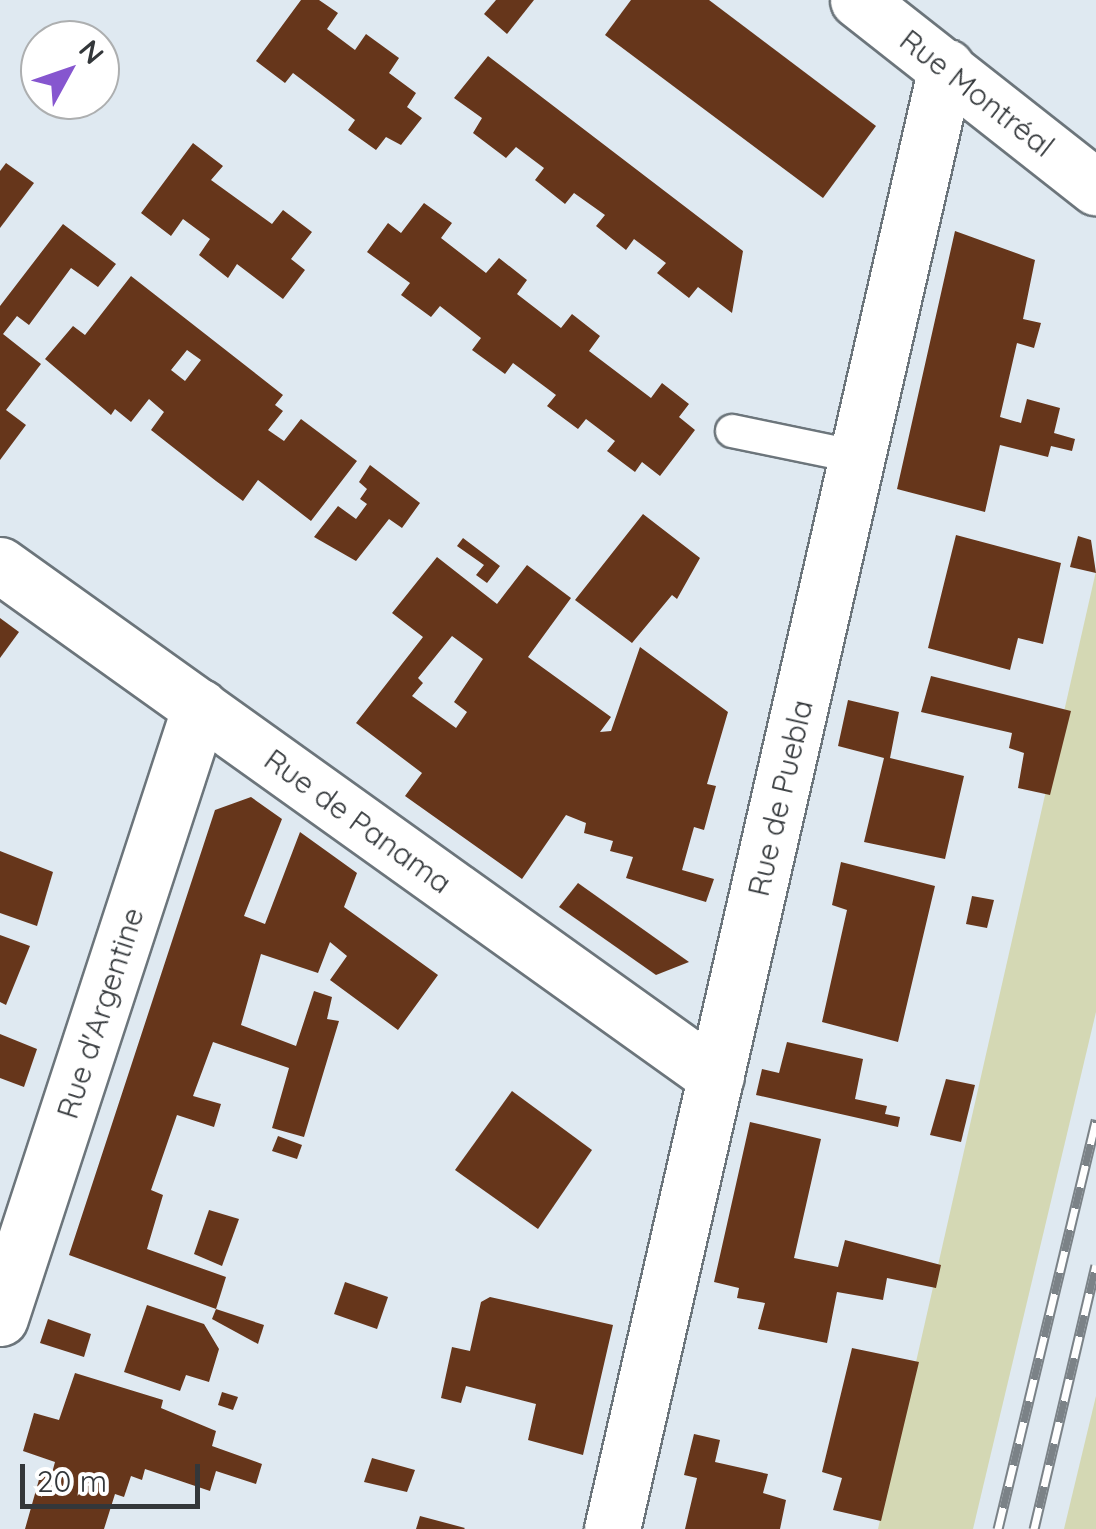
<!DOCTYPE html>
<meta charset="utf-8">
<style>
body{margin:0}
#map{position:relative;width:1096px;height:1529px;overflow:hidden;background:#dfe9f1;font-family:Quicksand,sans-serif}
div>[style]{position:absolute}
.green>*{inset:0;background:#d4d8b4}
.building>*{inset:0;background:#66361b}
.roads{filter:drop-shadow(2px 0 #6c757b) drop-shadow(-2px 0 #6c757b) drop-shadow(0 2px #6c757b) drop-shadow(0 -2px #6c757b)}
.service>*{height:32px;margin:-16px;padding:0 16px;transform-origin:16px;border-radius:16px;background:#fff}
.minor>*{height:55px;margin:-27.5px;padding:0 27.5px;transform-origin:27.5px;border-radius:27.5px;background:#fff}
.rail>*{height:11px;margin-top:-5.5px;transform-origin:0;background:repeating-linear-gradient(90deg,#fff 0 22px,#7b8287 0 44px);box-sizing:border-box;border-block:2px solid #7b8287}
span{translate:-50% -50%;white-space:nowrap;text-align:center;line-height:1.15;-webkit-text-stroke:10px #fff;paint-order:stroke}
.street-label{font-size:30px;color:#33373a}
.north{position:absolute;left:20px;top:20px;width:100px;height:100px;box-sizing:border-box;background:#fff;border:2px solid #adafb0;border-radius:50%;rotate:50deg;font-size:28px;font-weight:700;line-height:40px;text-align:center;color:#33373a}
.north::after{content:'';display:block;margin:auto;width:35px;height:45px;background:#8656cf;clip-path:polygon(50% 0,100% 100%,50% 72%,0 100%)}
.scale{position:absolute;left:20px;top:1464px;width:180px;height:45px;box-sizing:border-box;border:5px solid #33373a;border-top:0;padding-left:12px;font-size:30px;line-height:35px;white-space:nowrap;color:#33373a;-webkit-text-stroke:8px #fff;paint-order:stroke}
</style>
<div id="map">
<div class="green">
<i style="clip-path:polygon(1096px 571px,1096px 1012px,973px 1529px,878px 1529px)"></i>
<i style="clip-path:polygon(1096px 1396px,1096px 1529px,1064px 1529px)"></i>
</div>
<div class="building">
<i style="clip-path:polygon(301px 0,319px 0,338px 13px,327px 29px,355px 50px,366px 34px,399px 58px,389px 73px,416px 93px,407px 107px,422px 118px,401px 145px,386px 137px,376px 150px,348px 130px,355px 120px,293px 73px,285px 83px,256px 61px)"></i>
<i style="clip-path:polygon(496px 0,534px 0,507px 34px,484px 14px)"></i>
<i style="clip-path:polygon(631px 0,709px 0,876px 126px,823px 198px,605px 35px)"></i>
<i style="clip-path:polygon(488px 56px,743px 251px,732px 313px,698px 287px,689px 298px,657px 273px,666px 263px,634px 239px,626px 250px,596px 226px,605px 215px,574px 193px,565px 204px,535px 180px,544px 168px,516px 147px,506px 158px,473px 133px,482px 118px,454px 98px)"></i>
<i style="clip-path:polygon(193px 143px,223px 166px,211px 180px,272px 224px,283px 210px,312px 232px,291px 259px,305px 270px,283px 299px,237px 264px,228px 278px,199px 255px,210px 239px,183px 219px,171px 236px,141px 213px)"></i>
<i style="clip-path:polygon(6px 163px,34px 183px,0 228px,0 171px)"></i>
<i style="clip-path:polygon(424px 203px,452px 223px,441px 238px,486px 273px,499px 258px,527px 280px,517px 294px,561px 328px,572px 314px,600px 336px,589px 351px,651px 398px,662px 383px,689px 404px,679px 417px,695px 430px,660px 476px,642px 462px,635px 472px,607px 451px,615px 441px,586px 419px,578px 429px,547px 406px,556px 395px,513px 363px,505px 374px,472px 350px,481px 338px,440px 306px,431px 317px,401px 295px,410px 283px,367px 252px,388px 223px,401px 233px)"></i>
<i style="clip-path:polygon(63px 224px,116px 264px,98px 287px,71px 268px,29px 325px,17px 316px,3px 334px,41px 364px,6px 410px,26px 425px,0 460px,0 306px)"></i>
<i style="clip-path:polygon(955px 231px,1035px 260px,1023px 319px,1041px 323px,1034px 348px,1017px 343px,1000px 417px,1021px 423px,1027px 399px,1060px 408px,1054px 433px,1075px 439px,1072px 451px,1051px 446px,1048px 457px,1000px 445px,985px 512px,897px 489px)"></i>
<i style="clip-path:polygon(evenodd,131px 276px,283px 395px,275px 405px,283px 411px,268px 430px,284px 441px,301px 419px,357px 461px,311px 521px,258px 480px,243px 501px,216px 481px,151px 430px,164px 412px,149px 399px,131px 422px,115px 409px,111px 415px,45px 359px,73px 326px,85px 335px,131px 276px,187px 350px,201px 360px,185px 381px,171px 370px,187px 350px)"></i>
<i style="clip-path:polygon(370px 465px,420px 503px,402px 528px,389px 519px,356px 561px,314px 537px,338px 506px,356px 519px,367px 504px,360px 499px,367px 489px,359px 482px)"></i>
<i style="clip-path:polygon(643px 514px,700px 558px,677px 599px,672px 595px,632px 643px,575px 600px)"></i>
<i style="clip-path:polygon(956px 535px,1061px 563px,1043px 644px,1018px 638px,1010px 670px,928px 648px)"></i>
<i style="clip-path:polygon(1078px 536px,1091px 540px,1096px 573px,1070px 567px)"></i>
<i style="clip-path:polygon(463px 538px,500px 566px,487px 583px,476px 575px,484px 565px,457px 546px)"></i>
<i style="clip-path:polygon(evenodd,437px 557px,497px 604px,527px 565px,571px 598px,528px 657px,611px 717px,600px 732px,611px 731px,640px 647px,728px 712px,707px 784px,716px 786px,704px 830px,694px 827px,682px 870px,714px 879px,706px 902px,626px 878px,633px 857px,610px 851px,613px 841px,584px 833px,586px 823px,566px 815px,522px 879px,405px 796px,422px 773px,356px 723px,423px 637px,392px 613px,437px 557px,452px 636px,483px 659px,454px 702px,467px 712px,456px 728px,412px 696px,423px 683px,418px 678px,452px 636px)"></i>
<i style="clip-path:polygon(0 618px,19px 632px,0 658px)"></i>
<i style="clip-path:polygon(931px 676px,1071px 711px,1050px 795px,1018px 788px,1024px 753px,1009px 748px,1012px 733px,921px 712px)"></i>
<i style="clip-path:polygon(848px 700px,899px 712px,890px 758px,964px 776px,945px 859px,864px 842px,884px 758px,838px 746px)"></i>
<i style="clip-path:polygon(251px 797px,282px 819px,244px 916px,265px 924px,300px 832px,357px 873px,344px 907px,438px 975px,398px 1030px,330px 980px,347px 956px,330px 942px,318px 973px,261px 954px,241px 1025px,296px 1046px,314px 991px,332px 997px,327px 1019px,339px 1021px,304px 1137px,272px 1128px,289px 1068px,213px 1042px,193px 1096px,221px 1104px,214px 1127px,177px 1115px,151px 1190px,163px 1195px,147px 1249px,226px 1277px,216px 1309px,69px 1255px,215px 810px)"></i>
<i style="clip-path:polygon(0 851px,53px 872px,37px 926px,0 913px)"></i>
<i style="clip-path:polygon(841px 862px,935px 886px,898px 1042px,822px 1022px,847px 910px,832px 905px)"></i>
<i style="clip-path:polygon(578px 883px,689px 962px,656px 975px,559px 907px)"></i>
<i style="clip-path:polygon(972px 896px,994px 900px,987px 928px,966px 924px)"></i>
<i style="clip-path:polygon(0 935px,30px 946px,6px 1005px,0 1002px)"></i>
<i style="clip-path:polygon(0 1034px,37px 1049px,24px 1087px,0 1078px)"></i>
<i style="clip-path:polygon(787px 1042px,863px 1059px,855px 1099px,887px 1106px,885px 1114px,900px 1117px,898px 1127px,756px 1095px,762px 1069px,779px 1073px)"></i>
<i style="clip-path:polygon(946px 1079px,975px 1085px,961px 1142px,930px 1135px)"></i>
<i style="clip-path:polygon(512px 1091px,592px 1150px,538px 1229px,455px 1170px)"></i>
<i style="clip-path:polygon(750px 1122px,821px 1139px,794px 1258px,838px 1267px,845px 1240px,941px 1265px,936px 1288px,887px 1278px,883px 1300px,837px 1292px,827px 1343px,758px 1329px,765px 1303px,737px 1298px,739px 1288px,714px 1282px)"></i>
<i style="clip-path:polygon(278px 1136px,302px 1145px,297px 1159px,272px 1151px)"></i>
<i style="clip-path:polygon(209px 1210px,239px 1219px,222px 1266px,194px 1254px)"></i>
<i style="clip-path:polygon(345px 1282px,388px 1297px,377px 1329px,334px 1314px)"></i>
<i style="clip-path:polygon(490px 1297px,613px 1325px,583px 1455px,528px 1440px,536px 1404px,466px 1386px,461px 1403px,441px 1398px,452px 1347px,470px 1351px,481px 1302px)"></i>
<i style="clip-path:polygon(147px 1305px,204px 1324px,219px 1349px,209px 1382px,186px 1375px,180px 1391px,124px 1372px)"></i>
<i style="clip-path:polygon(216px 1309px,264px 1325px,258px 1344px,212px 1319px)"></i>
<i style="clip-path:polygon(48px 1319px,91px 1334px,84px 1357px,40px 1343px)"></i>
<i style="clip-path:polygon(852px 1348px,919px 1362px,881px 1521px,833px 1510px,842px 1478px,822px 1472px)"></i>
<i style="clip-path:polygon(75px 1373px,163px 1400px,161px 1408px,216px 1431px,212px 1446px,262px 1464px,256px 1484px,216px 1471px,210px 1491px,145px 1469px,142px 1480px,131px 1476px,124px 1497px,115px 1494px,104px 1529px,25px 1529px,42px 1469px,52px 1473px,55px 1462px,23px 1451px,34px 1413px,59px 1420px)"></i>
<i style="clip-path:polygon(222px 1392px,238px 1397px,233px 1410px,218px 1405px)"></i>
<i style="clip-path:polygon(694px 1434px,720px 1440px,715px 1462px,768px 1474px,763px 1493px,786px 1500px,780px 1529px,685px 1529px,697px 1478px,684px 1475px)"></i>
<i style="clip-path:polygon(372px 1458px,415px 1470px,407px 1492px,364px 1482px)"></i>
<i style="clip-path:polygon(420px 1516px,465px 1528px,464px 1529px,416px 1529px)"></i>
</div>
<div class="roads">
<div class="service">
<i style="left:732px;top:431px;width:128px;rotate:11.7deg"></i>
</div>
<div class="minor">
<i style="left:858px;top:0;width:303px;rotate:38.2deg"></i>
<i style="left:0;top:565px;width:880px;rotate:35.57deg"></i>
<i style="left:0;top:1318px;width:643px;rotate:-71.88deg"></i>
<i style="left:612px;top:1529px;width:1500px;rotate:-77.13deg"></i>
</div>
</div>
<div class="rail">
<i style="left:998px;top:1529px;width:421px;rotate:-76.5deg"></i>
<i style="left:1034px;top:1529px;width:271px;rotate:-76.8deg"></i>
</div>
<div class="street-label">
<span style="left:977px;top:93px;rotate:38deg">Rue Montréal</span>
<span style="left:780px;top:798px;rotate:-77deg">Rue de Puebla</span>
<span style="left:358px;top:821px;rotate:36deg">Rue de Panama</span>
<span style="left:100px;top:1013px;rotate:-72deg">Rue d'Argentine</span>
</div>
<div class="north">N</div>
<div class="scale">20 m</div>
</div>
